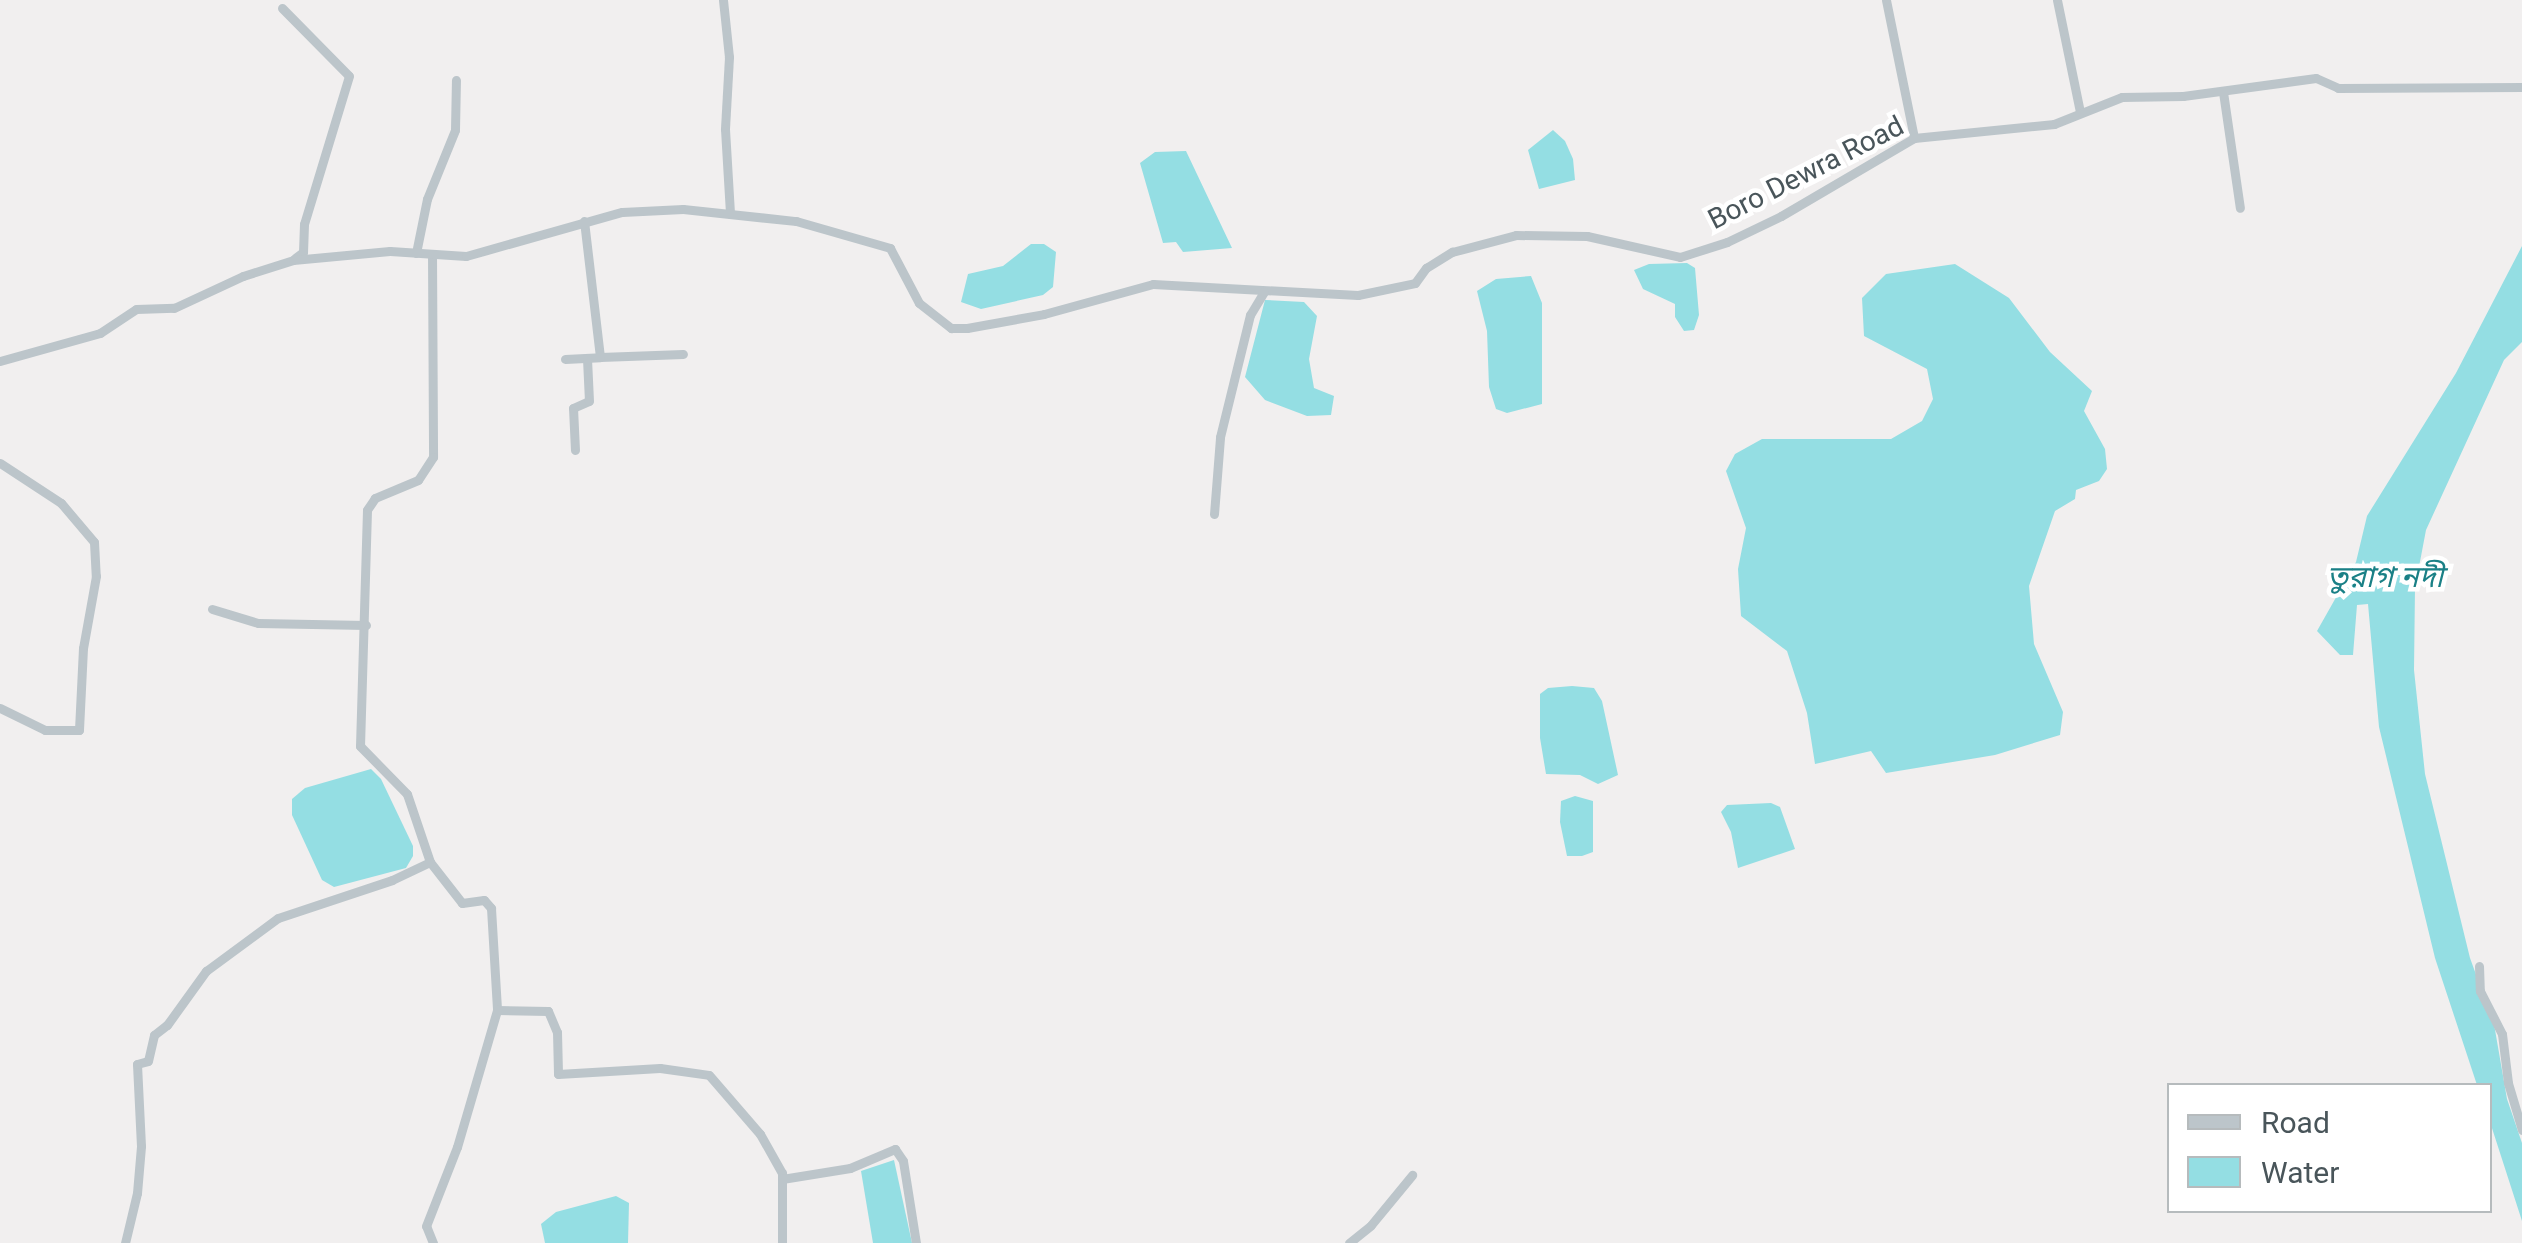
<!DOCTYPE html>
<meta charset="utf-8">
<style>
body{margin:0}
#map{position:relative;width:2522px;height:1243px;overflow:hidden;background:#f1efef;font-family:Roboto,"Noto Sans Bengali",sans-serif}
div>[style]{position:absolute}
.water>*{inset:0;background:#94dee3}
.street>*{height:9px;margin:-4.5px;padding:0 4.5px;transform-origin:4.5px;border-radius:4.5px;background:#bcc5ca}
span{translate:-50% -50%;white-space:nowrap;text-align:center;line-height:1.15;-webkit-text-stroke:9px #fff;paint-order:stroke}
.street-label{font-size:28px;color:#49555a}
.water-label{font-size:30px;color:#1a8086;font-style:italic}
.legend{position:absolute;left:2167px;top:1083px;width:325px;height:130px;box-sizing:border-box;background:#fff;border:2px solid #b6bbbd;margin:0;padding:12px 18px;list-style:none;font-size:30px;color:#49555a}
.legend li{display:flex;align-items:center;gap:20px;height:50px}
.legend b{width:50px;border:2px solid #b6bbbd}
</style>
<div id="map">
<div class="water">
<i style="clip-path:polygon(1553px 130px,1565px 141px,1573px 159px,1575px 180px,1539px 189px,1528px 150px)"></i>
<i style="clip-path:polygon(1186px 151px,1232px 248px,1183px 252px,1176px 242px,1163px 243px,1140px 163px,1155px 152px)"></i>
<i style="clip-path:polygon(1031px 244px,1044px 244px,1056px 252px,1053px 287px,1043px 295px,981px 309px,961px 302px,968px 274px,1003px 266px)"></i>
<i style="clip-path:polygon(2522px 246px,2522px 342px,2504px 360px,2426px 530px,2415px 588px,2414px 670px,2425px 774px,2470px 958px,2494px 1024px,2507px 1099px,2522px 1143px,2522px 1221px,2490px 1122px,2490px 1086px,2477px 1085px,2435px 958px,2379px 727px,2368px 604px,2357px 605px,2353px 655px,2340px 655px,2317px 631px,2356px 562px,2367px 516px,2456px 373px)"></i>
<i style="clip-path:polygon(1687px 263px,1695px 268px,1699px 315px,1694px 330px,1684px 331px,1675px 317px,1675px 304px,1643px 289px,1634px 270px,1649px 264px)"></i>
<i style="clip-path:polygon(1955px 264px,2009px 298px,2050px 352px,2092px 391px,2084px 411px,2105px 449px,2107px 469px,2099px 481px,2076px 490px,2075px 499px,2055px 511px,2029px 586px,2034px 644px,2063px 712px,2060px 735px,1995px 755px,1886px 773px,1871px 751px,1815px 764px,1807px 713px,1787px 651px,1741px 616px,1738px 569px,1746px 528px,1726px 471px,1735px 454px,1762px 439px,1891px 439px,1922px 421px,1933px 399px,1927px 369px,1864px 336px,1862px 298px,1886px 274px)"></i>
<i style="clip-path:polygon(1531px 276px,1542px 303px,1542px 404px,1507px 413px,1496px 409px,1489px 387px,1487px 331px,1477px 291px,1496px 279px)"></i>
<i style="clip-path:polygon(1265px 300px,1304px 302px,1317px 316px,1309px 359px,1314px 388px,1334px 396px,1331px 415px,1307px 416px,1265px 400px,1245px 377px)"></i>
<i style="clip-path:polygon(1572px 686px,1594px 688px,1602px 701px,1618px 775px,1598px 784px,1580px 775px,1546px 774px,1540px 738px,1540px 694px,1548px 688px)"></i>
<i style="clip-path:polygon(371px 769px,381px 779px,413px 846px,413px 856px,406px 868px,334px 887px,322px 880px,292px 815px,292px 799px,305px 788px)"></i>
<i style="clip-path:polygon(1575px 796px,1593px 801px,1593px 852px,1582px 856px,1567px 856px,1560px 822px,1561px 801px)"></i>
<i style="clip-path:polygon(1771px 803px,1780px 807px,1795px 849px,1738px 868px,1731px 832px,1721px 812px,1727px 805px)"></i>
<i style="clip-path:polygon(894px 1160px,912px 1243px,873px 1243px,861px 1171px)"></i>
<i style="clip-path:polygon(616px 1196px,629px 1203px,628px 1243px,545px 1243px,541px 1224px,556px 1212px)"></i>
</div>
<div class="street">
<i style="left:723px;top:0;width:57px;rotate:84deg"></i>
<i style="left:729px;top:57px;width:72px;rotate:93.2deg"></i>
<i style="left:725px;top:129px;width:85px;rotate:86.6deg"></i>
<i style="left:1886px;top:0;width:141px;rotate:78.5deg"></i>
<i style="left:2057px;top:0;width:114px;rotate:78.4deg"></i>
<i style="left:282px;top:8px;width:95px;rotate:45.4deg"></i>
<i style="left:349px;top:76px;width:155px;rotate:106.9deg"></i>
<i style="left:304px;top:224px;width:28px;rotate:92deg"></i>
<i style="left:303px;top:252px;width:10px;rotate:143deg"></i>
<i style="left:2223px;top:92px;width:117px;rotate:81.7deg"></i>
<i style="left:416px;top:253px;width:55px;rotate:-78.5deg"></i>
<i style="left:427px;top:199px;width:74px;rotate:-67.9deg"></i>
<i style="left:455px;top:130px;width:50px;rotate:-88.9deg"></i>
<i style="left:432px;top:254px;width:203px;rotate:89.7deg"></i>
<i style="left:433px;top:457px;width:27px;rotate:123deg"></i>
<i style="left:418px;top:480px;width:47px;rotate:157.3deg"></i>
<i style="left:375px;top:498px;width:14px;rotate:124deg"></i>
<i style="left:367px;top:510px;width:236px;rotate:91.7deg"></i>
<i style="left:360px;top:746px;width:67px;rotate:45.6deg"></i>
<i style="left:407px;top:794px;width:72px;rotate:71.3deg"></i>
<i style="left:430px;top:862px;width:52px;rotate:52deg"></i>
<i style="left:462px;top:903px;width:22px;rotate:-8deg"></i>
<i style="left:484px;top:900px;width:11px;rotate:49deg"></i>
<i style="left:491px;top:908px;width:102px;rotate:86.6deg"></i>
<i style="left:497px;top:1010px;width:51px;rotate:1.1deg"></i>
<i style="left:548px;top:1011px;width:23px;rotate:67deg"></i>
<i style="left:557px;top:1032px;width:42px;rotate:88.6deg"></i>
<i style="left:558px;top:1074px;width:102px;rotate:-3.4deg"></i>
<i style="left:660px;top:1068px;width:49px;rotate:8.1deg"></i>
<i style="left:709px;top:1075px;width:78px;rotate:49.2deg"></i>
<i style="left:760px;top:1134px;width:45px;rotate:60.6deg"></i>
<i style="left:782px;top:1173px;width:70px;rotate:90deg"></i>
<i style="left:600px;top:357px;width:83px;rotate:-2.1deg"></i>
<i style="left:565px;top:359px;width:35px;rotate:-3deg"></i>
<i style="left:600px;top:357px;width:137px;rotate:-96.7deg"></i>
<i style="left:0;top:361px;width:104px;rotate:-15.6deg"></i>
<i style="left:100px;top:333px;width:43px;rotate:-33.7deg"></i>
<i style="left:136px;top:309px;width:38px;rotate:-2deg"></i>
<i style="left:174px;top:308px;width:76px;rotate:-24.9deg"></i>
<i style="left:243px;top:276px;width:52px;rotate:-17.7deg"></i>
<i style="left:293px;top:260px;width:97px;rotate:-5.3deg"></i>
<i style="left:390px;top:251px;width:76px;rotate:3.8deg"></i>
<i style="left:466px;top:256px;width:162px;rotate:-15.8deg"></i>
<i style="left:622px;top:212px;width:61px;rotate:-2.8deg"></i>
<i style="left:683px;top:209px;width:114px;rotate:6.1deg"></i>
<i style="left:796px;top:221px;width:98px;rotate:16deg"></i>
<i style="left:890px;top:248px;width:62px;rotate:62.2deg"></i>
<i style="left:919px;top:303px;width:41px;rotate:38deg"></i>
<i style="left:951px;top:328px;width:16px"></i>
<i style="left:967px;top:328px;width:78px;rotate:-10.3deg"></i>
<i style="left:1044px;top:314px;width:113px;rotate:-15.4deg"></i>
<i style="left:1153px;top:284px;width:205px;rotate:3.1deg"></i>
<i style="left:1358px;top:295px;width:58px;rotate:-11.9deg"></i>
<i style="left:1415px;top:283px;width:19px;rotate:-54deg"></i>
<i style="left:1426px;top:268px;width:31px;rotate:-32deg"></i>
<i style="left:1452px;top:252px;width:66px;rotate:-14.9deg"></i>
<i style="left:1516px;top:235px;width:71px;rotate:0.8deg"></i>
<i style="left:1587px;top:236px;width:95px;rotate:12.7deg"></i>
<i style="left:1680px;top:257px;width:49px;rotate:-17.7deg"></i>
<i style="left:1727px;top:242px;width:60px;rotate:-25.7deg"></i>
<i style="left:1781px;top:216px;width:154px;rotate:-30.4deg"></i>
<i style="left:1914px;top:138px;width:141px;rotate:-5.7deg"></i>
<i style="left:2054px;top:124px;width:73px;rotate:-21.7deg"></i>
<i style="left:2122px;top:97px;width:61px;rotate:-0.9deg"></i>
<i style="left:2183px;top:96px;width:134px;rotate:-7.7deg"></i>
<i style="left:2316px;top:78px;width:24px;rotate:24deg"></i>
<i style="left:2338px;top:88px;width:184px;rotate:-0.3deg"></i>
<i style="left:575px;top:450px;width:42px;rotate:-92.7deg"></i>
<i style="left:573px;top:408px;width:17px;rotate:-24deg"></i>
<i style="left:589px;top:401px;width:43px;rotate:-92.7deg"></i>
<i style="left:0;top:463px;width:73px;rotate:33.3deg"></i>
<i style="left:61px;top:503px;width:51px;rotate:49.8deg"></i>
<i style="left:94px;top:542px;width:34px;rotate:87deg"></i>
<i style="left:96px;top:576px;width:73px;rotate:100.2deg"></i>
<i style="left:83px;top:648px;width:82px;rotate:92.8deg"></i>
<i style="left:79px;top:730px;width:34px;rotate:180deg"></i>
<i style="left:45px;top:730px;width:50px;rotate:-153.9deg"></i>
<i style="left:1214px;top:514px;width:77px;rotate:-85.5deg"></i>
<i style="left:1220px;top:437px;width:126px;rotate:-76.2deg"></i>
<i style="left:1250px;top:315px;width:27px;rotate:-59deg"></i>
<i style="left:212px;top:609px;width:48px;rotate:16.9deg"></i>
<i style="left:258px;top:623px;width:108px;rotate:1.1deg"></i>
<i style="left:2479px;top:966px;width:25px;rotate:88deg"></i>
<i style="left:2480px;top:991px;width:48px;rotate:62.9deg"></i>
<i style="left:2502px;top:1034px;width:49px;rotate:83deg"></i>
<i style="left:2508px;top:1083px;width:49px;rotate:73.4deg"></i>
<i style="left:782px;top:1179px;width:69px;rotate:-9.2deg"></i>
<i style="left:850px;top:1168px;width:49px;rotate:-22.9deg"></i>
<i style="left:895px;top:1149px;width:14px;rotate:56deg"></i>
<i style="left:903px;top:1161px;width:83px;rotate:81deg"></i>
<i style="left:125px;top:1243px;width:51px;rotate:-76.5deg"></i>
<i style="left:137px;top:1193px;width:47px;rotate:-85.1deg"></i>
<i style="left:141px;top:1146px;width:82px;rotate:-92.8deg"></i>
<i style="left:137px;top:1064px;width:11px;rotate:-15deg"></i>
<i style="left:148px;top:1061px;width:27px;rotate:-77deg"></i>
<i style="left:154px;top:1035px;width:16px;rotate:-38deg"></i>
<i style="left:167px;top:1025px;width:67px;rotate:-54.2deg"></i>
<i style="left:206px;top:971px;width:89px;rotate:-36.4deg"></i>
<i style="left:278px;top:918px;width:120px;rotate:-18.4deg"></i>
<i style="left:392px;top:880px;width:42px;rotate:-25.3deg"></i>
<i style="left:433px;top:1243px;width:18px;rotate:-112deg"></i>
<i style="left:426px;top:1226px;width:85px;rotate:-68.6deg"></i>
<i style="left:457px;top:1147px;width:143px;rotate:-73.7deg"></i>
<i style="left:1349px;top:1243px;width:28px;rotate:-39deg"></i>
<i style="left:1371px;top:1225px;width:65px;rotate:-50.6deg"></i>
</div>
<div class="street-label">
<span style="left:1806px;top:173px;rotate:-27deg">Boro Dewra Road</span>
</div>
<div class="water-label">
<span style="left:2385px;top:577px">তুরাগ নদী</span>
</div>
<ul class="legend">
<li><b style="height:12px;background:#bcc5ca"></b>Road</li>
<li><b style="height:28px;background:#94dee3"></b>Water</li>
</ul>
</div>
